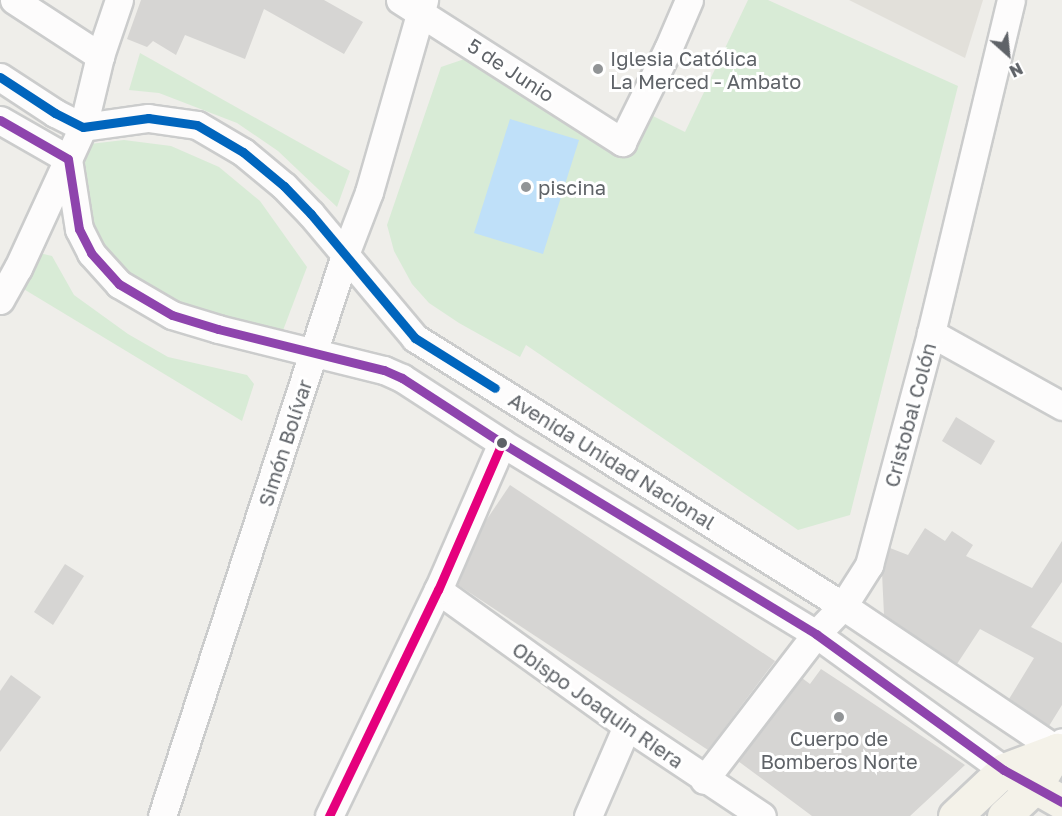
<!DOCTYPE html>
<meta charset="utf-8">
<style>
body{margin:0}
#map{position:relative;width:1062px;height:816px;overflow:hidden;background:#efeeea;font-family:"Golos Text",sans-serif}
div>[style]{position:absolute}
.education>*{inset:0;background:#e2e0da}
.green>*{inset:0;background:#d8ebd6}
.water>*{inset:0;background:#bfe0f9}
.building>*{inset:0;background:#d6d5d3}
.roads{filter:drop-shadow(2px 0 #cbcccc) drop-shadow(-2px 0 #cbcccc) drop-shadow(0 2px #cbcccc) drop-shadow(0 -2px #cbcccc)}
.minor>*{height:27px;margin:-13.5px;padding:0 13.5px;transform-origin:13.5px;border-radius:13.5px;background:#fdfcfc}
.major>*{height:33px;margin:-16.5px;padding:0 16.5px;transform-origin:16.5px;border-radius:16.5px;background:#f4f2e9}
.bus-1>*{height:9px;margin:-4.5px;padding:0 4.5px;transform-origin:4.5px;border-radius:4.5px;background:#0065bd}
.bus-2>*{height:9px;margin:-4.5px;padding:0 4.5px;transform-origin:4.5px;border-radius:4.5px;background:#8e44ad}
.bus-3>*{height:9px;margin:-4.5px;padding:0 4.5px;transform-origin:4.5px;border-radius:4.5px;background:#e5007d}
.dots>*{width:16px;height:16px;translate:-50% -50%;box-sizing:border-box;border:3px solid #fff;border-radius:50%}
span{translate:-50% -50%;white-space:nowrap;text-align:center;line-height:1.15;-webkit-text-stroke:6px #fff;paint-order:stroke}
.poi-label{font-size:20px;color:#5f6368}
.left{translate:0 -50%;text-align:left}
.street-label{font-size:20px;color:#5f6368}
.north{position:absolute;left:978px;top:24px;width:60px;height:60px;-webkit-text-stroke:4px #fff;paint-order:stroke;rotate:153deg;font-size:16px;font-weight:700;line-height:24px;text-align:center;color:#5f6368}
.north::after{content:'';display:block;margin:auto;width:21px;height:27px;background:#5f6368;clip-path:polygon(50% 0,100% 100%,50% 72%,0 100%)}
</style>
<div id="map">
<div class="education">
<i style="clip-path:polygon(849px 0,983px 0,965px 58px)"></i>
</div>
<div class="green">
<i style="clip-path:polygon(748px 0,768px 0,958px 86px,850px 515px,798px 530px,526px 345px,520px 357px,459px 323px,429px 303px,412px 284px,394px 251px,387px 225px,441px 67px,488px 51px,624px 125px,633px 106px,685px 132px)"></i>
<i style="clip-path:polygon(140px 53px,350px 171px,337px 207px,278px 151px,237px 123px,159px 93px,129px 90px)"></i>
<i style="clip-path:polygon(124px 140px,171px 146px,219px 167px,260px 201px,307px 267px,282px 333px,256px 342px,104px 276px,63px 194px,90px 144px)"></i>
<i style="clip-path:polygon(35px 252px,52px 256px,74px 295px,128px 334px,168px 357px,247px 375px,254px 384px,242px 421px,17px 285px)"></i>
</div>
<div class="water">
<i style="clip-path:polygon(510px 119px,579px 140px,543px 254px,474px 233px)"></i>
</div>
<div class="building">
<i style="clip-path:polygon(141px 0,324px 0,363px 22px,344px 54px,264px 9px,245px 59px,185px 35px,176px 55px,153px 41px,147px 47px,127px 39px)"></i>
<i style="clip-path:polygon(956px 417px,995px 441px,981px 465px,942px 441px)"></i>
<i style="clip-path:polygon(510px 485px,775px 661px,708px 750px,458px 585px,483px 525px)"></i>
<i style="clip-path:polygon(925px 528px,945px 541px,952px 531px,973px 545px,966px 556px,1032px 588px,1062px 541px,1062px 582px,1031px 627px,1062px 643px,1062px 705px,1049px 726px,1009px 699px,1034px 658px,980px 629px,957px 664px,884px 615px,882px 573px,890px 548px,908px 555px)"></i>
<i style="clip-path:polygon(65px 564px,84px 576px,53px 625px,34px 612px)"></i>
<i style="clip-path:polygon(821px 669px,847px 686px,965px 765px,910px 816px,812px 816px,738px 761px,802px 678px,810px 684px)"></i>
<i style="clip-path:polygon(11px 675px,41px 697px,0 752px,0 691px)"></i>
</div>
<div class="roads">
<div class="minor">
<i style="left:14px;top:0;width:103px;rotate:33.1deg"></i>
<i style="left:400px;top:0;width:264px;rotate:32.6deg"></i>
<i style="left:622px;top:142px;width:104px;rotate:-63.7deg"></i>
<i style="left:668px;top:49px;width:53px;rotate:-66.8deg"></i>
<i style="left:0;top:77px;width:66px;rotate:33.2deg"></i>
<i style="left:55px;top:113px;width:31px;rotate:27deg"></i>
<i style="left:83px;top:127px;width:66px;rotate:-7.9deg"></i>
<i style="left:148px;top:118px;width:49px;rotate:8.1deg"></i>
<i style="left:197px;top:125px;width:53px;rotate:30.4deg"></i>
<i style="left:243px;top:152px;width:53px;rotate:39.7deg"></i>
<i style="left:284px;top:186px;width:39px;rotate:46deg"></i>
<i style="left:311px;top:214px;width:162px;rotate:50deg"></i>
<i style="left:415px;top:338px;width:505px;rotate:32.05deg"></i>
<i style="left:843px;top:606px;width:258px;rotate:33.9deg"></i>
<i style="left:1057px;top:750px;width:9px;rotate:-58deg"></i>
<i style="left:0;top:120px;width:78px;rotate:29.8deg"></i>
<i style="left:68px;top:159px;width:71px;rotate:81.1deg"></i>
<i style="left:79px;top:229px;width:27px;rotate:63deg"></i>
<i style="left:91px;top:253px;width:42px;rotate:47.9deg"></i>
<i style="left:119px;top:284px;width:61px;rotate:30.3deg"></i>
<i style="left:172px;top:315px;width:48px;rotate:16.9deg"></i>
<i style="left:218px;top:329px;width:171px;rotate:13.9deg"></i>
<i style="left:384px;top:370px;width:20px;rotate:24deg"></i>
<i style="left:402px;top:378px;width:119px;rotate:33deg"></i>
<i style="left:502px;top:443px;width:368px;rotate:31.3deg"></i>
<i style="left:816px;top:634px;width:232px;rotate:35.9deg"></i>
<i style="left:0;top:300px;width:37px;rotate:-61deg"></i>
<i style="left:18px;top:268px;width:155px;rotate:-65.3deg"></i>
<i style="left:83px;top:127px;width:73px;rotate:-76.5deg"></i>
<i style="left:100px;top:56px;width:59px;rotate:-71.3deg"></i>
<i style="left:931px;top:333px;width:150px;rotate:29.1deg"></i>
<i style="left:438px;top:590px;width:233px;rotate:35.7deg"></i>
<i style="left:627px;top:726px;width:162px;rotate:33.7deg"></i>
<i style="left:704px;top:780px;width:184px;rotate:-52.5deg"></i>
<i style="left:816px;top:634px;width:39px;rotate:-46deg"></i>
<i style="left:843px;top:606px;width:49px;rotate:-57.6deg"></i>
<i style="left:869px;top:565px;width:240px;rotate:-75deg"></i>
<i style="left:931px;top:333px;width:342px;rotate:-76.5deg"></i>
<i style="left:162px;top:816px;width:593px;rotate:-71.93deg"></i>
<i style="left:346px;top:252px;width:64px;rotate:-69deg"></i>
<i style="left:369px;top:192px;width:200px;rotate:-74deg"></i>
<i style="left:329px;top:816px;width:251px;rotate:-64.3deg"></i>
<i style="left:438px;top:590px;width:160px;rotate:-66.5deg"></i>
<i style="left:588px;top:816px;width:98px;rotate:-66.6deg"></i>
</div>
<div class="major">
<i style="left:1016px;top:776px;width:53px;rotate:29.5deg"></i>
<i style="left:955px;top:816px;width:67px;rotate:-43.2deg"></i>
<i style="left:1004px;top:770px;width:57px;rotate:-20.7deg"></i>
<i style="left:1004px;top:816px;width:42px;rotate:-43.1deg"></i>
<i style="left:1035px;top:787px;width:43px;rotate:-59.3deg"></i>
</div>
</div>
<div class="bus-1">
<i style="left:0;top:77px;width:66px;rotate:33.2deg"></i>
<i style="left:55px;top:113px;width:31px;rotate:27deg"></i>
<i style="left:83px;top:127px;width:66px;rotate:-7.9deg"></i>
<i style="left:148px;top:118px;width:49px;rotate:8.1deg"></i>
<i style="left:197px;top:125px;width:53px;rotate:30.4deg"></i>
<i style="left:243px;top:152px;width:53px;rotate:39.7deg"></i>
<i style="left:284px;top:186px;width:39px;rotate:46deg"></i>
<i style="left:311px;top:214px;width:162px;rotate:50deg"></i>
<i style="left:415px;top:338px;width:94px;rotate:32deg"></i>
</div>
<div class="bus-2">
<i style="left:0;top:120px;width:78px;rotate:29.8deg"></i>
<i style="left:68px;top:159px;width:71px;rotate:81.1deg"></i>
<i style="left:79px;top:229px;width:27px;rotate:63deg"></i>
<i style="left:91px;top:253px;width:42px;rotate:47.9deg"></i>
<i style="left:119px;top:284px;width:61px;rotate:30.3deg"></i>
<i style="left:172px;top:315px;width:48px;rotate:16.9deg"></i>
<i style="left:218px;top:329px;width:171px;rotate:13.9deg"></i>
<i style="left:384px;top:370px;width:20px;rotate:24deg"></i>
<i style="left:402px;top:378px;width:119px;rotate:33deg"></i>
<i style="left:502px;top:443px;width:368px;rotate:31.3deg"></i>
<i style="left:816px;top:634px;width:232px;rotate:35.9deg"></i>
<i style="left:1004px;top:770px;width:66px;rotate:28.9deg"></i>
</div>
<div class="bus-3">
<i style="left:329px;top:816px;width:251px;rotate:-64.3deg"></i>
<i style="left:438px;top:590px;width:160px;rotate:-66.5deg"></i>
</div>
<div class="dots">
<i style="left:598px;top:69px;background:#919496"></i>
<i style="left:526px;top:187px;background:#919496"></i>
<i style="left:502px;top:443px;background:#5f6368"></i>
<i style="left:839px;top:717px;background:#919496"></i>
</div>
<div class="poi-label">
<span class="left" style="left:610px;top:70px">Iglesia Católica<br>La Merced - Ambato</span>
<span class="left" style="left:538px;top:187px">piscina</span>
<span style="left:839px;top:750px">Cuerpo de<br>Bomberos Norte</span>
</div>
<div class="street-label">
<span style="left:511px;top:70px;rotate:33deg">5 de Junio</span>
<span style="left:910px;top:415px;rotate:-75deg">Cristobal Colón</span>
<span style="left:285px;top:443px;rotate:-72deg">Simón Bolívar</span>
<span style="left:612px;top:461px;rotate:32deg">Avenida Unidad Nacional</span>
<span style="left:598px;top:705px;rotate:35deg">Obispo Joaquin Riera</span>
</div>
<div class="north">N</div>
</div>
